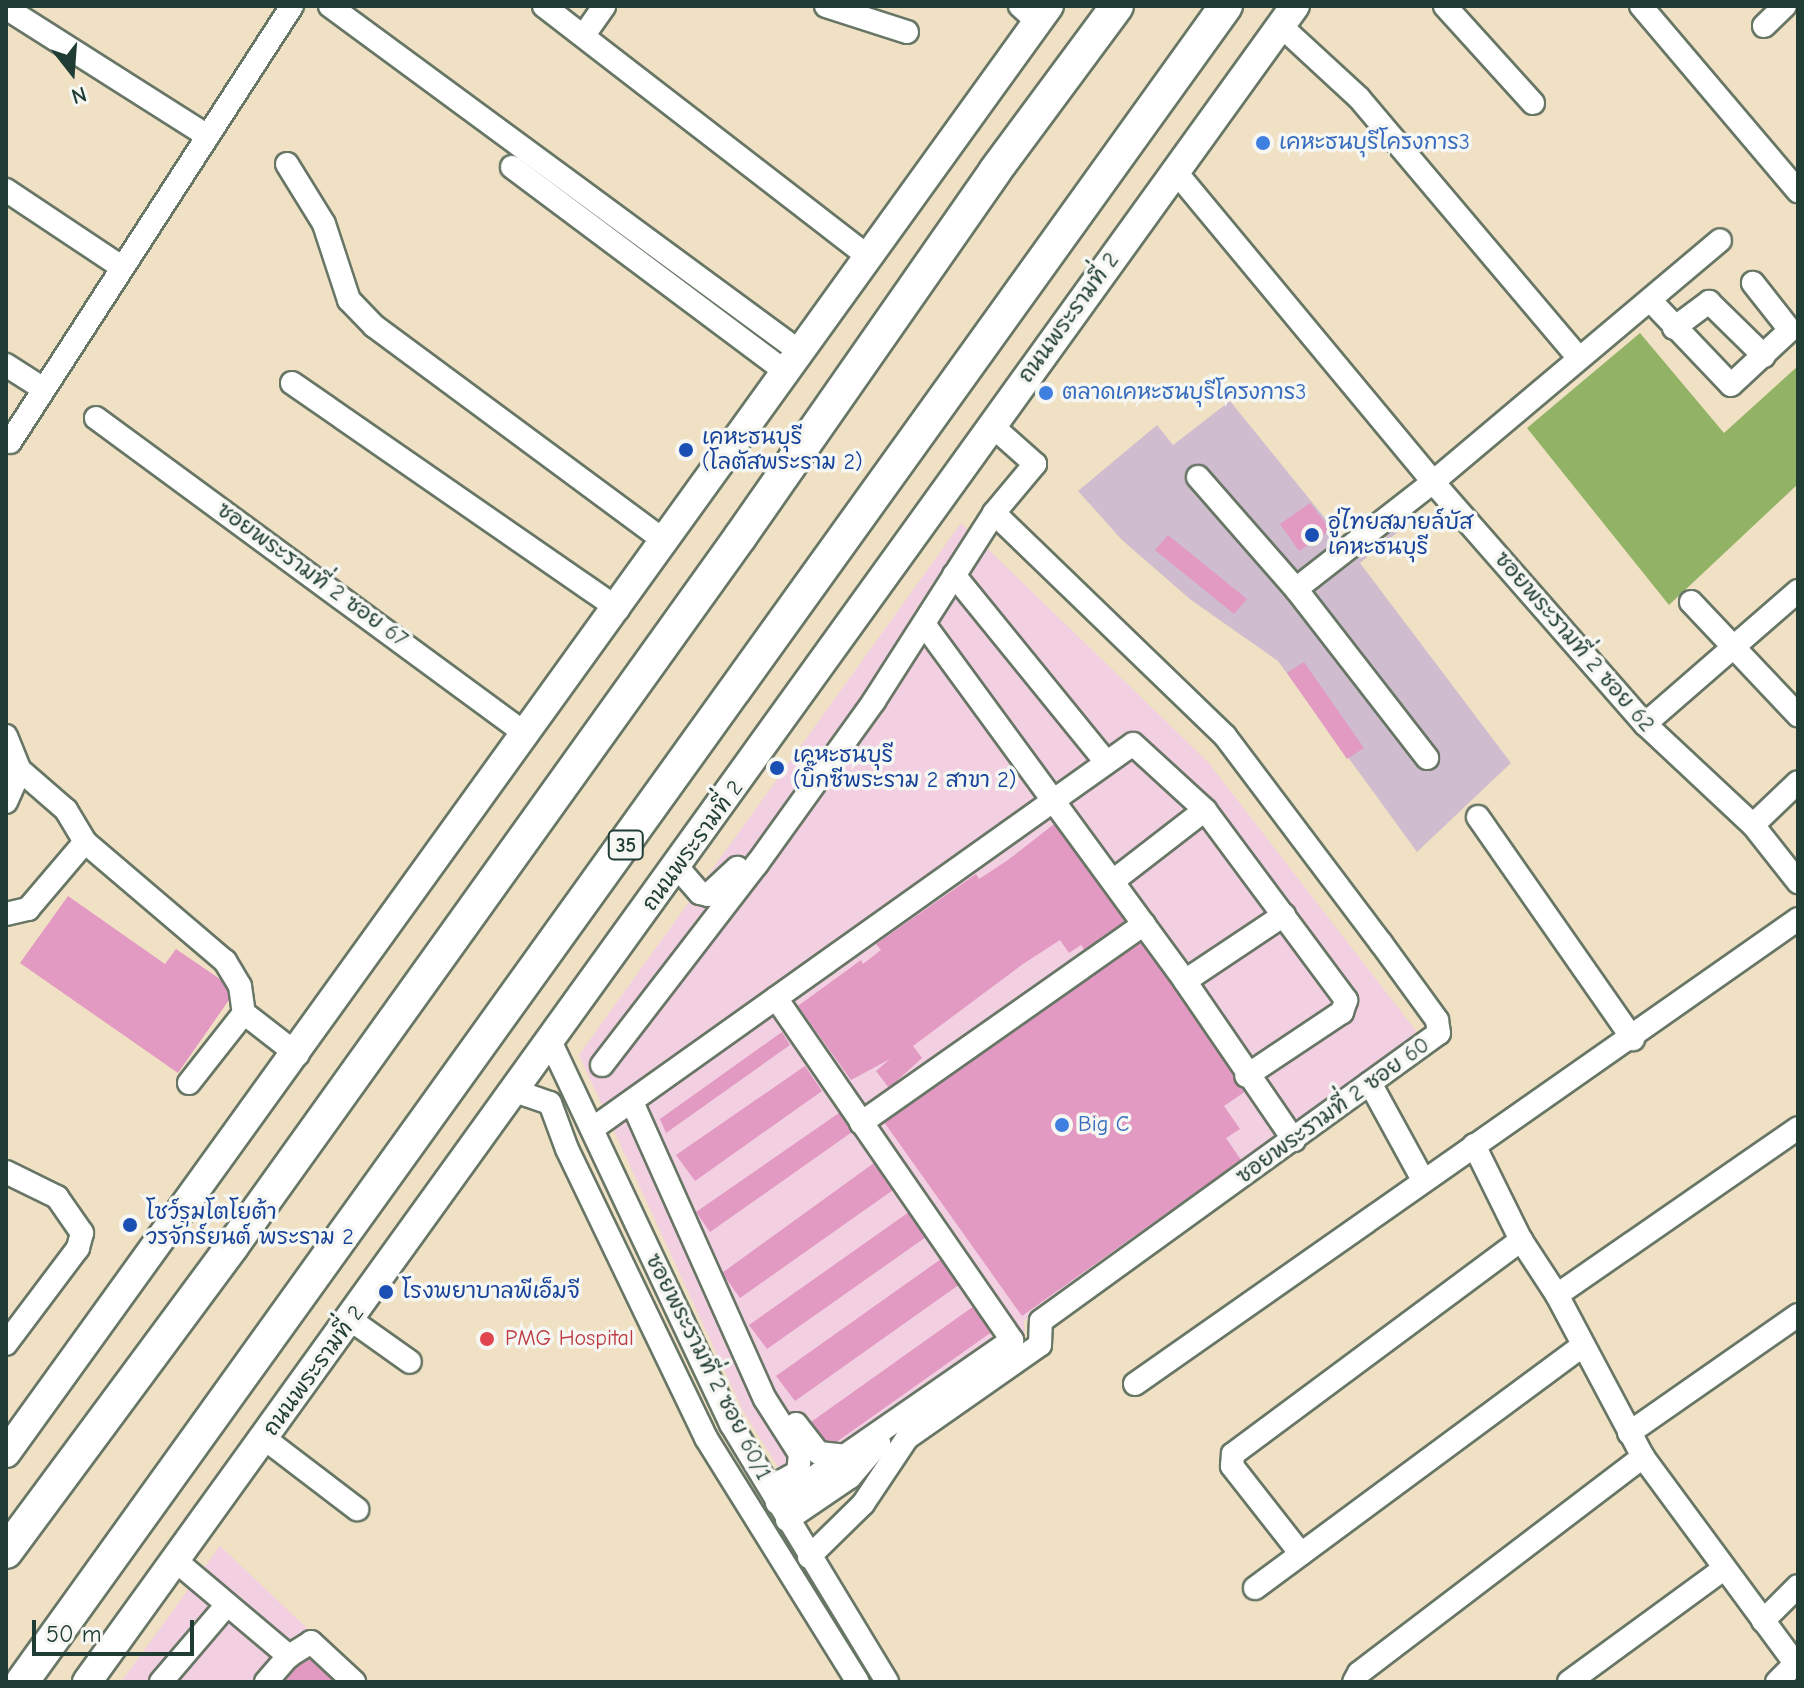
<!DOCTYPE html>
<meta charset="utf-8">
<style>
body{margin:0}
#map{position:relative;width:1804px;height:1688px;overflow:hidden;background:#f0e1c4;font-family:"Comic Neue","Playpen Sans Thai",sans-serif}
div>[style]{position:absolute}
.built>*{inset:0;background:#f2cfe1}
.industrial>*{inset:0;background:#cfbdcf}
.forest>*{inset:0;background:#92b265}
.building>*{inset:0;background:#e299c2}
.roads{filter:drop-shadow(2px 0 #687666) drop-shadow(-2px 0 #687666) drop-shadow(0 2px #687666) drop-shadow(0 -2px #687666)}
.minor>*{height:22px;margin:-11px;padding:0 11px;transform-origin:11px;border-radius:11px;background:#fff}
.major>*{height:28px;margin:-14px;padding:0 14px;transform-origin:14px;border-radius:14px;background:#fff}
.highway>*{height:32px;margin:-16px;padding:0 16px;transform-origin:16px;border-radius:16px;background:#fff}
.dots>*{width:22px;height:22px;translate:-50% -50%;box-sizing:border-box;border:4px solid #f6f6f2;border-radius:50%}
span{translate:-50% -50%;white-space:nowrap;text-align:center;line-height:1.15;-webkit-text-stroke:7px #f6f6f2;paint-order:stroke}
.shield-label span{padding:2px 6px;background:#f6f6f2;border:2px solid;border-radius:6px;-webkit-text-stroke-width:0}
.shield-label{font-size:20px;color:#1f3d34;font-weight:700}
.shop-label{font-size:22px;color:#366cbe}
.left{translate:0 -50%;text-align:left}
.street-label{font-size:22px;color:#1f3d34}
.transit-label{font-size:22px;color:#164399}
.health-label{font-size:22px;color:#be3a42}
.frame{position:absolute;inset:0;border:8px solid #1f3d34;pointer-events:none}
.north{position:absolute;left:32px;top:32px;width:80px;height:80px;-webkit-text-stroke:6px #f6f6f2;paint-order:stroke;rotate:163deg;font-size:22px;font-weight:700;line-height:32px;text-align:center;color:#1f3d34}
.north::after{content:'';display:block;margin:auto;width:28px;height:36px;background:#1f3d34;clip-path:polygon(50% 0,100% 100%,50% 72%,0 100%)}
.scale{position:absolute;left:32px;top:1620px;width:162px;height:36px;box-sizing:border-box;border:4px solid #1f3d34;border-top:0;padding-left:10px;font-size:24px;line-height:28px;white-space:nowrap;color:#1f3d34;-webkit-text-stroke:6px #f6f6f2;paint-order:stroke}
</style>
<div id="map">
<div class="built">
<i style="clip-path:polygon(961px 523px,1208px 762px,1420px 1036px,1024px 1321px,1025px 1343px,896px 1434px,857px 1484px,809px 1516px,743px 1411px,579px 1055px)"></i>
<i style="clip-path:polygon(220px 1546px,364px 1682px,121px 1682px)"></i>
</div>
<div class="industrial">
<i style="clip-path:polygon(1230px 401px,1341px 538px,1392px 497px,1410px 522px,1360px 563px,1511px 763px,1417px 852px,1278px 661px,1191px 600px,1122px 540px,1078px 491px,1157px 425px,1173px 445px)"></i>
</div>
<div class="forest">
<i style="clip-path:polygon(1640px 333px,1724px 433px,1798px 366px,1798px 484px,1669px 605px,1527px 428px)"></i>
</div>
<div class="building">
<i style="clip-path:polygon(1310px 503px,1331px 530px,1299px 551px,1280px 524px)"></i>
<i style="clip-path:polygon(1168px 535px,1247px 599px,1234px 614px,1155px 550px)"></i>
<i style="clip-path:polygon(1304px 662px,1364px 748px,1347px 759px,1287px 673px)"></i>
<i style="clip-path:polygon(1058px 821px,1127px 925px,1086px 952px,1081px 945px,1069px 953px,1060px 940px,1023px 964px,913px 1046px,922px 1058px,889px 1088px,876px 1071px,890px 1059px,851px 1080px,798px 1006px,861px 960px,863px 964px,881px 950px,876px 944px,976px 874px,979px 879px,1008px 860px)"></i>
<i style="clip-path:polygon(68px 896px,165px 964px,176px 949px,236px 990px,178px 1073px,20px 963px)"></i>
<i style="clip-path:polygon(1142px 939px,1249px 1089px,1224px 1106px,1240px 1129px,1226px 1138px,1241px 1160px,1022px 1316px,884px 1122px)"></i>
<i style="clip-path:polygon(782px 1032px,790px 1045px,666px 1133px,660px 1119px)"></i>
<i style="clip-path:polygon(805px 1066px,822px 1091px,695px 1181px,676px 1155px)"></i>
<i style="clip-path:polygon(839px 1113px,852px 1132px,710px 1232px,696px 1212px)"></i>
<i style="clip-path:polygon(874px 1163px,893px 1190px,740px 1298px,722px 1273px)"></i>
<i style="clip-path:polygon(909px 1212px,926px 1237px,767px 1349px,749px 1325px)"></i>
<i style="clip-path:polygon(941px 1259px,960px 1284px,795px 1401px,776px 1376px)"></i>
<i style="clip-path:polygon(974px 1306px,993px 1331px,828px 1448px,811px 1422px)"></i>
<i style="clip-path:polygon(307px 1656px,335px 1682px,282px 1682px)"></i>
</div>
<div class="roads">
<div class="minor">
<i style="left:330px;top:6px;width:584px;rotate:36.36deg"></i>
<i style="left:544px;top:6px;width:411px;rotate:37.7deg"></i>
<i style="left:826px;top:6px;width:85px;rotate:17.8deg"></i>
<i style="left:1020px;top:6px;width:24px;rotate:42deg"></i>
<i style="left:1445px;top:6px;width:131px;rotate:47.8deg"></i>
<i style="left:1641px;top:6px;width:243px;rotate:49.7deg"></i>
<i style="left:6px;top:8px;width:239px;rotate:32.4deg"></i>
<i style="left:1281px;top:26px;width:106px;rotate:42.7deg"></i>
<i style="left:1359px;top:98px;width:341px;rotate:49.8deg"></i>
<i style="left:1764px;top:26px;width:29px;rotate:-44deg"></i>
<i style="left:584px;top:35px;width:35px;rotate:-55deg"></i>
<i style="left:287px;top:164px;width:70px;rotate:58.3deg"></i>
<i style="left:324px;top:224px;width:80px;rotate:71.8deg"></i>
<i style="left:349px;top:300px;width:36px;rotate:46deg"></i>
<i style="left:374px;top:326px;width:363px;rotate:36.5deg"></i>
<i style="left:512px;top:167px;width:342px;rotate:36.8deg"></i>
<i style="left:1175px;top:171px;width:404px;rotate:50.3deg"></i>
<i style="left:1433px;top:482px;width:322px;rotate:48.8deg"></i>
<i style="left:1645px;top:724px;width:148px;rotate:43.1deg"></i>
<i style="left:1753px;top:825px;width:73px;rotate:51.7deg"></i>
<i style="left:6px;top:190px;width:137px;rotate:33.7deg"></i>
<i style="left:1650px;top:300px;width:117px;rotate:46.4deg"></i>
<i style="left:1731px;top:385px;width:81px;rotate:-43deg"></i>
<i style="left:1790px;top:330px;width:60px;rotate:-128.2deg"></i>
<i style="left:1674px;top:328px;width:44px;rotate:-36.6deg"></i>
<i style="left:1709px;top:302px;width:77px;rotate:44.5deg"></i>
<i style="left:6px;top:365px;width:43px;rotate:32.6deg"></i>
<i style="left:292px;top:383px;width:397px;rotate:34.7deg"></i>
<i style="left:96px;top:418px;width:535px;rotate:36.33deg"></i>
<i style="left:10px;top:442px;width:519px;rotate:-57.11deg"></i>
<i style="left:1198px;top:477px;width:149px;rotate:48.8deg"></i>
<i style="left:1296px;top:589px;width:214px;rotate:52.2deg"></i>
<i style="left:954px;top:575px;width:241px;rotate:50.9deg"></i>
<i style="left:1296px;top:589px;width:174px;rotate:-38deg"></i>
<i style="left:1433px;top:482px;width:375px;rotate:-40.1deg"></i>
<i style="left:1691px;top:602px;width:156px;rotate:46.6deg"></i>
<i style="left:924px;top:624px;width:442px;rotate:53.8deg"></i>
<i style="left:1185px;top:981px;width:193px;rotate:55.6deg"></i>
<i style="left:1645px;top:724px;width:203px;rotate:-41deg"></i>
<i style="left:6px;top:736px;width:37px;rotate:68deg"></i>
<i style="left:20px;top:770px;width:61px;rotate:41deg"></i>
<i style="left:66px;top:810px;width:37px;rotate:59deg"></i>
<i style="left:85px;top:842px;width:184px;rotate:40.4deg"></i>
<i style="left:225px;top:961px;width:29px;rotate:59deg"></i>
<i style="left:240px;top:986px;width:27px;rotate:82deg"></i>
<i style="left:244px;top:1013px;width:68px;rotate:37.9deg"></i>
<i style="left:6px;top:802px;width:35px;rotate:-66deg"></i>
<i style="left:1478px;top:817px;width:271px;rotate:55.1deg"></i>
<i style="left:1753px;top:825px;width:62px;rotate:-43.7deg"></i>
<i style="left:678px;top:868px;width:33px;rotate:49deg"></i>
<i style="left:700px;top:893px;width:8px;rotate:14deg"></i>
<i style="left:708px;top:895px;width:40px;rotate:-43deg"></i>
<i style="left:1113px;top:881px;width:116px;rotate:-37.7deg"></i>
<i style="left:6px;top:914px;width:23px;rotate:-13deg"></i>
<i style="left:28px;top:909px;width:88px;rotate:-49.6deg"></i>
<i style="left:1185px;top:981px;width:119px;rotate:-33.7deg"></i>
<i style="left:776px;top:998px;width:416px;rotate:55.4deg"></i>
<i style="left:1012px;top:1340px;width:286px;rotate:145.3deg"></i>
<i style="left:550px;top:1041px;width:424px;rotate:64.7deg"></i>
<i style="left:731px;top:1424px;width:301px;rotate:58.8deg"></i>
<i style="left:602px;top:1065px;width:254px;rotate:-52.4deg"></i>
<i style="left:757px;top:864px;width:201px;rotate:-54.3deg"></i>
<i style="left:874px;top:701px;width:223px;rotate:-57.4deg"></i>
<i style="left:189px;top:1083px;width:89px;rotate:-51.8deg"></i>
<i style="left:1370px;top:1083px;width:108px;rotate:61.3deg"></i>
<i style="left:515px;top:1091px;width:37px;rotate:19deg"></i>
<i style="left:550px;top:1103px;width:49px;rotate:69.7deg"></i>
<i style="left:567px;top:1149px;width:321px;rotate:64.3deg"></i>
<i style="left:706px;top:1438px;width:287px;rotate:58.1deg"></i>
<i style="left:632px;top:1102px;width:325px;rotate:65.9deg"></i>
<i style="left:765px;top:1399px;width:65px;rotate:57.5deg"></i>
<i style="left:800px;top:1454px;width:18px;rotate:96deg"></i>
<i style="left:798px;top:1472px;width:23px;rotate:151deg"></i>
<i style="left:861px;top:1123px;width:346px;rotate:-35.1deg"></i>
<i style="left:595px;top:1127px;width:660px;rotate:-35.45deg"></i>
<i style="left:1133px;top:744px;width:98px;rotate:42.5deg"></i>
<i style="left:1205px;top:810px;width:237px;rotate:53.4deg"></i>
<i style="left:1346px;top:1000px;width:13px;rotate:108deg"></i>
<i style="left:1342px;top:1012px;width:115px;rotate:146.3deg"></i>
<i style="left:1474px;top:1145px;width:106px;rotate:63.7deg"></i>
<i style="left:1521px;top:1240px;width:66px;rotate:56.8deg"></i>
<i style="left:1557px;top:1295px;width:183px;rotate:62deg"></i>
<i style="left:1643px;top:1457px;width:261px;rotate:53.6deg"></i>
<i style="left:6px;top:1172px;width:57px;rotate:26.1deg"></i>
<i style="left:57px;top:1197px;width:44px;rotate:55.2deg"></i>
<i style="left:82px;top:1233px;width:16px;rotate:105deg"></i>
<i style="left:78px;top:1248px;width:120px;rotate:126.9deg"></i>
<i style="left:1557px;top:1295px;width:293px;rotate:-34.7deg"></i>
<i style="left:351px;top:1320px;width:72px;rotate:35.4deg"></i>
<i style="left:1135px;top:1384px;width:810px;rotate:-35.04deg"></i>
<i style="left:796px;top:1424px;width:37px;rotate:52deg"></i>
<i style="left:819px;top:1453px;width:28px;rotate:6deg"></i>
<i style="left:1629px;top:1433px;width:206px;rotate:-34.9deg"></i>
<i style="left:265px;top:1439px;width:116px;rotate:37.3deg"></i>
<i style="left:787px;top:1520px;width:76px;rotate:-34.3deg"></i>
<i style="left:850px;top:1477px;width:45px;rotate:-49.5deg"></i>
<i style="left:1301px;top:1554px;width:112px;rotate:-128.1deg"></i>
<i style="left:1232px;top:1466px;width:12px;rotate:-85deg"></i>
<i style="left:1233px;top:1454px;width:359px;rotate:-36.6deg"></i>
<i style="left:809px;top:1557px;width:76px;rotate:-44.5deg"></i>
<i style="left:863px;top:1504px;width:79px;rotate:-56.3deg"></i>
<i style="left:907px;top:1438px;width:162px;rotate:-35deg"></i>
<i style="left:1040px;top:1345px;width:24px;rotate:-88deg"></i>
<i style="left:1041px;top:1321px;width:491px;rotate:-35.9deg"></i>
<i style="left:1439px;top:1033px;width:13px;rotate:-99deg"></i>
<i style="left:1437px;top:1020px;width:95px;rotate:-126deg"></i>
<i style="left:1381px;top:943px;width:259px;rotate:-127deg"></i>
<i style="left:1225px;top:736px;width:321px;rotate:-136deg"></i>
<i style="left:994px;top:513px;width:64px;rotate:-50.1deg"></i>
<i style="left:1035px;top:464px;width:59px;rotate:-138.4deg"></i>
<i style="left:176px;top:1561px;width:148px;rotate:40.1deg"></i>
<i style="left:289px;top:1656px;width:26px;rotate:-32deg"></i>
<i style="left:311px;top:1642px;width:59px;rotate:42.9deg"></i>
<i style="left:1255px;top:1588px;width:405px;rotate:-36.5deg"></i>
<i style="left:1763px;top:1621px;width:49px;rotate:-45deg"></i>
<i style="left:161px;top:1682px;width:100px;rotate:-49.5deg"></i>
<i style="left:266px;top:1682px;width:35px;rotate:-49deg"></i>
<i style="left:1354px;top:1682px;width:10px;rotate:-61deg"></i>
<i style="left:1359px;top:1673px;width:357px;rotate:-37.3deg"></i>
<i style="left:1569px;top:1682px;width:190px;rotate:-36.2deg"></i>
<i style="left:1777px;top:1682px;width:25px;rotate:-45deg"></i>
</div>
<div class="major">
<i style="left:6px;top:1453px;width:1784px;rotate:-54.22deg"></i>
<i style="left:87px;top:1682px;width:2066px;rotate:-54.22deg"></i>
</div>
<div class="highway">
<i style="left:6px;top:1552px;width:382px;rotate:-53.5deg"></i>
<i style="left:233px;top:1245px;width:871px;rotate:-54.39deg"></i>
<i style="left:740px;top:537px;width:446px;rotate:-55.1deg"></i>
<i style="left:995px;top:171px;width:205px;rotate:-53.5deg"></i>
<i style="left:22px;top:1682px;width:2064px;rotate:-54.31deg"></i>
</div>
</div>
<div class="dots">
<i style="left:1263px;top:143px;background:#3f7fe0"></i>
<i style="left:1046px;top:393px;background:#3f7fe0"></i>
<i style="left:686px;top:450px;background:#1a4fb4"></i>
<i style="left:1312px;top:535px;background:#1a4fb4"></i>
<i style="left:777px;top:768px;background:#1a4fb4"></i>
<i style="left:1062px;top:1125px;background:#3f7fe0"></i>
<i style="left:130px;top:1225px;background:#1a4fb4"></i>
<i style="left:386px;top:1292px;background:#1a4fb4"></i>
<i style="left:487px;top:1339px;background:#e0444e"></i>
</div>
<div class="shield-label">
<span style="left:626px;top:845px">35</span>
</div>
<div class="shop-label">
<span class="left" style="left:1279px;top:143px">เคหะธนบุรีโครงการ3</span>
<span class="left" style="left:1062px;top:393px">ตลาดเคหะธนบุรีโครงการ3</span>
<span class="left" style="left:1078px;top:1125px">Big C</span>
</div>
<div class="street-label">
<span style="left:1069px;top:318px;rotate:-54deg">ถนนพระรามที่ 2</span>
<span style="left:312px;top:575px;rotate:36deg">ซอยพระรามที่ 2 ซอย 67</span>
<span style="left:1574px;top:642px;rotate:49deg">ซอยพระรามที่ 2 ซอย 62</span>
<span style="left:693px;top:846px;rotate:-54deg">ถนนพระรามที่ 2</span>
<span style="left:1333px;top:1111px;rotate:-36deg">ซอยพระรามที่ 2 ซอย 60</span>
<span style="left:708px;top:1367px;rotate:63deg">ซอยพระรามที่ 2 ซอย 60/1</span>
<span style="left:314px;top:1371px;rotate:-54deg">ถนนพระรามที่ 2</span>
</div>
<div class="transit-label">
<span class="left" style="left:702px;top:450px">เคหะธนบุรี<br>(โลตัสพระราม 2)</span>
<span class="left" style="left:1328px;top:535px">อู่ไทยสมายล์บัส<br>เคหะธนบุรี</span>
<span class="left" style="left:793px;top:768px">เคหะธนบุรี<br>(บิ๊กซีพระราม 2 สาขา 2)</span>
<span class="left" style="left:146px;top:1225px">โชว์รูมโตโยต้า<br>วรจักร์ยนต์ พระราม 2</span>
<span class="left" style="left:402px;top:1292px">โรงพยาบาลพีเอ็มจี</span>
</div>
<div class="health-label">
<span class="left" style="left:505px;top:1339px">PMG Hospital</span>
</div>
<div class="frame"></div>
<div class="north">N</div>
<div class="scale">50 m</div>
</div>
